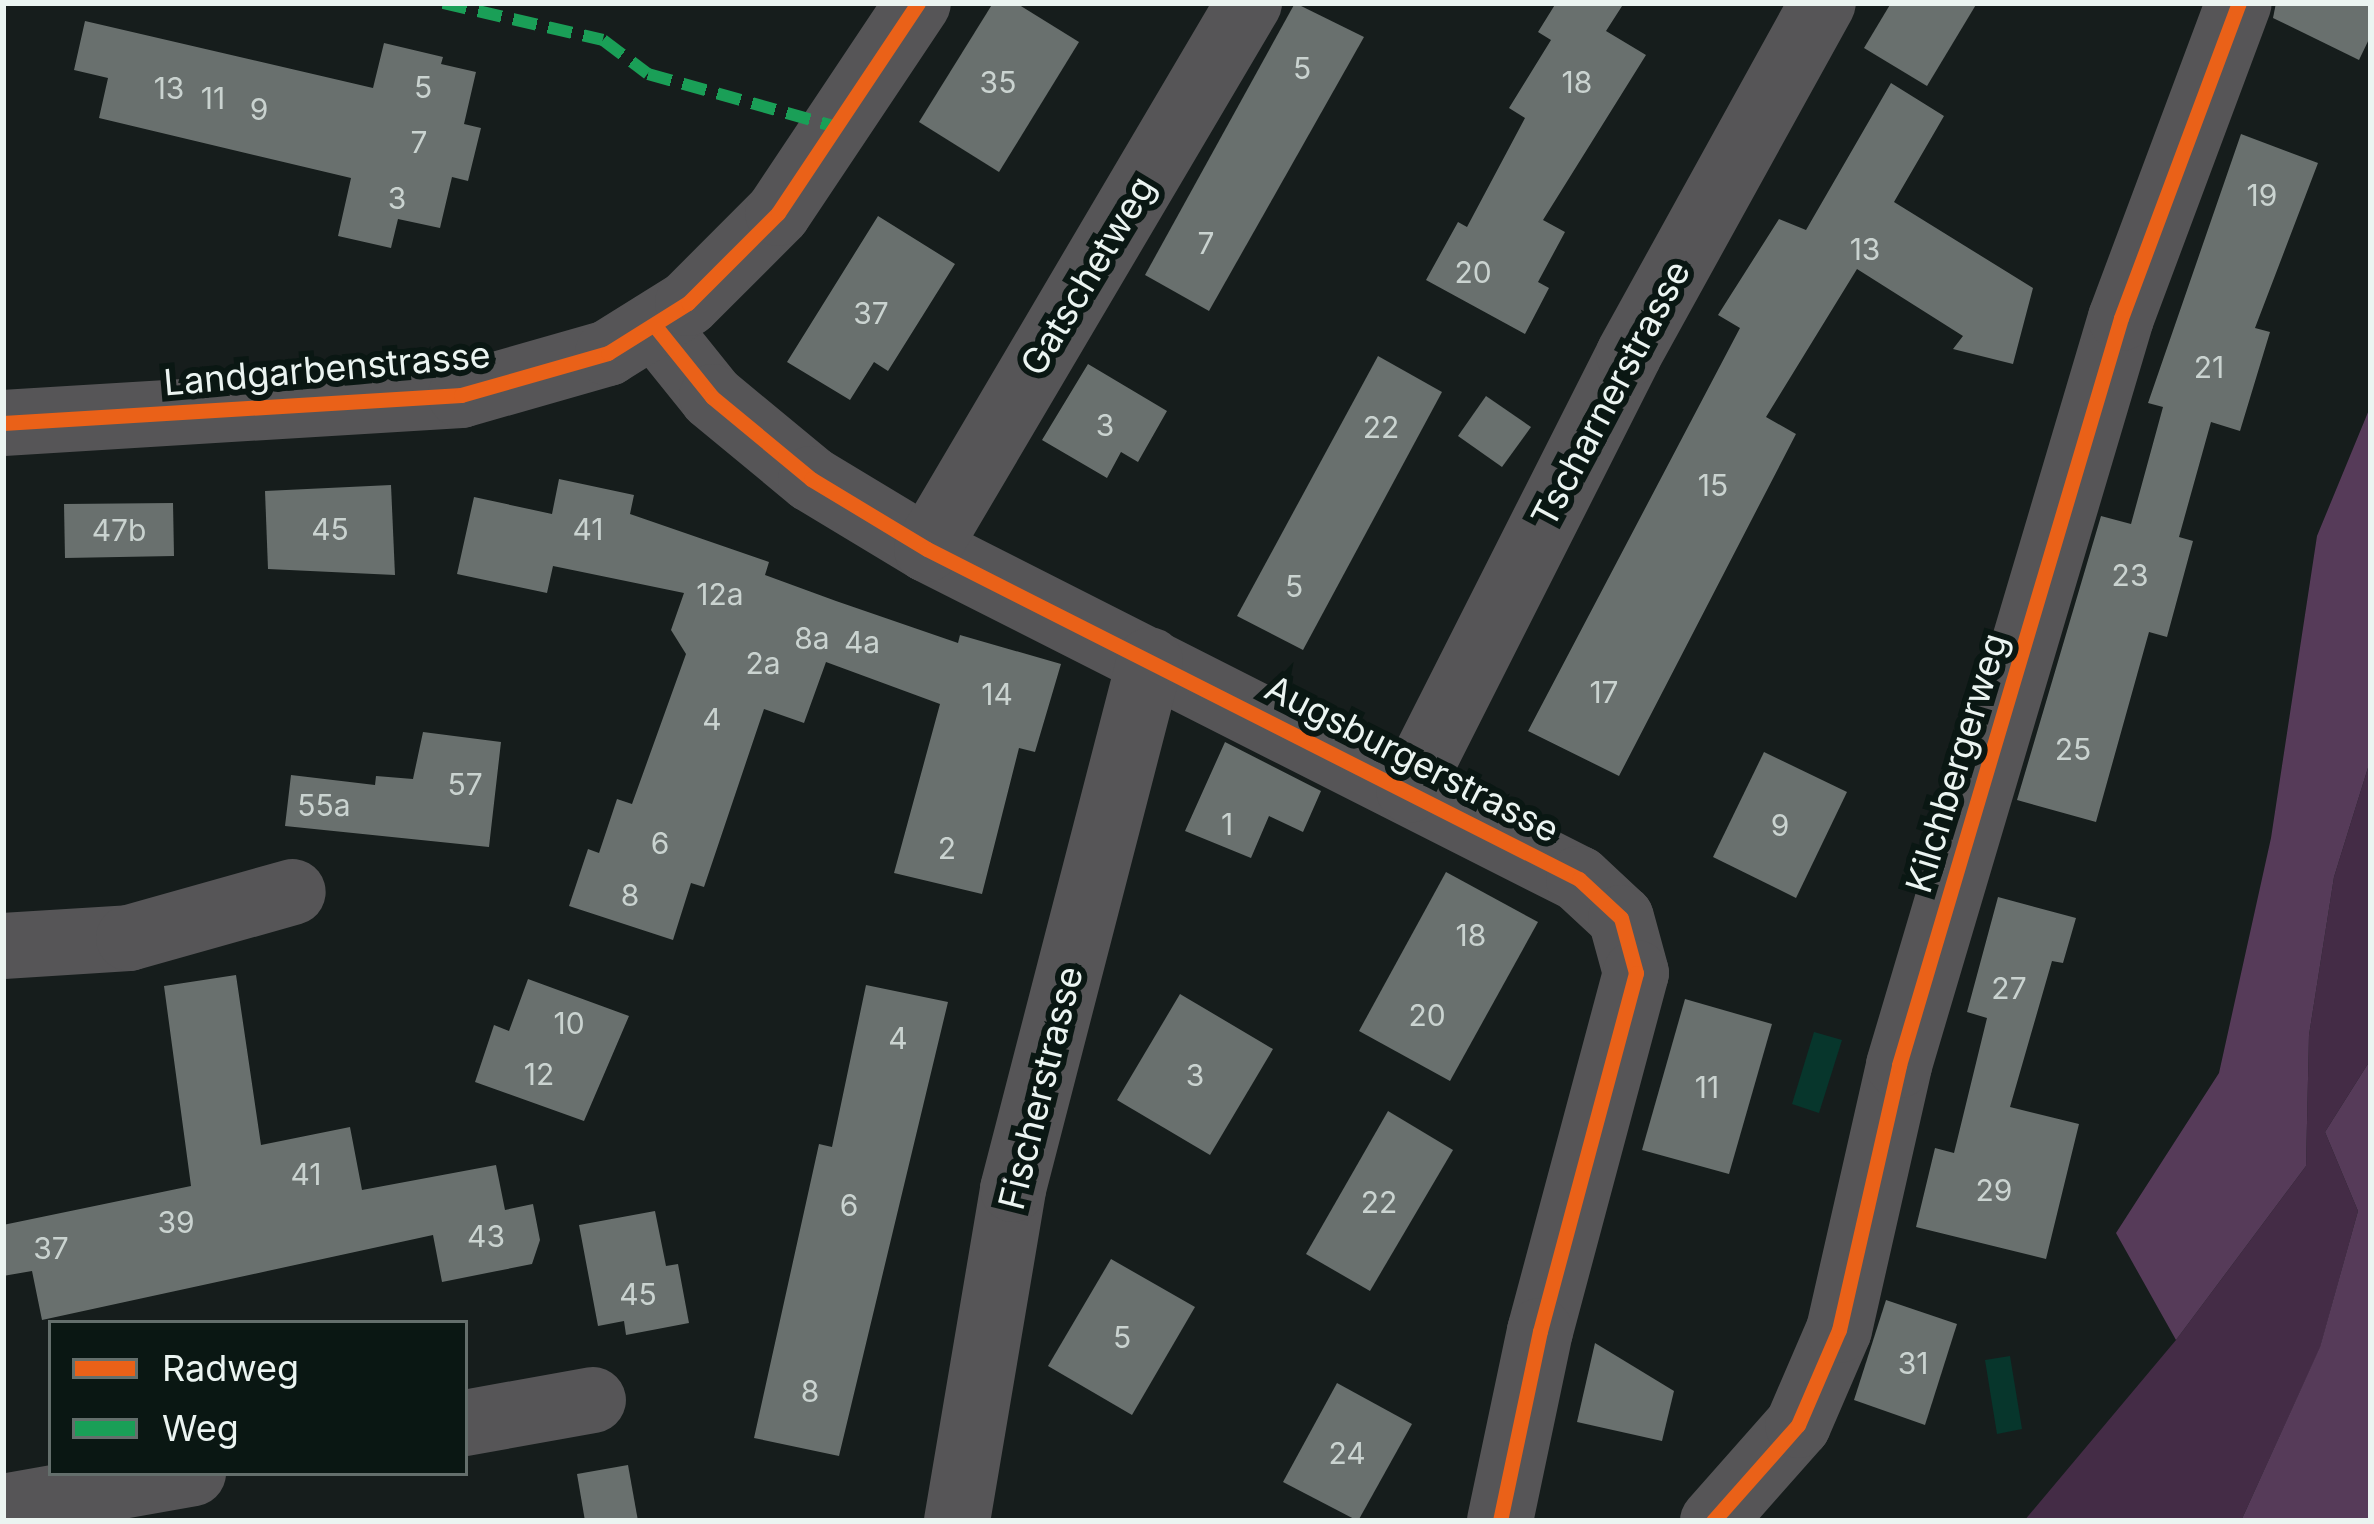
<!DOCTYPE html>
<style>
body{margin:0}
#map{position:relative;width:2374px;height:1524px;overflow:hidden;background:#161d1c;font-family:Inter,sans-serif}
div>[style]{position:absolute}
.green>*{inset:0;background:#442c46}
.forest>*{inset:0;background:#563b59}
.water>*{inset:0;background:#07362c}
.building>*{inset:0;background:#69706e}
.minor>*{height:66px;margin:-33px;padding:0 33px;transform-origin:33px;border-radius:33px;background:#565557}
.quiet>*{height:12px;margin-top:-6px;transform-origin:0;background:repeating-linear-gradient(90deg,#1a9f57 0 24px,transparent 0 36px)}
.cycleway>*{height:15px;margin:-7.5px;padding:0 7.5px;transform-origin:7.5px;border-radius:7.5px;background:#ea6118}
span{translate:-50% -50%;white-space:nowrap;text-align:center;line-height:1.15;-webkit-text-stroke:12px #0a1713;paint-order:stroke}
.number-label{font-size:30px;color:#cad3d0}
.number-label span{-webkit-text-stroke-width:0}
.street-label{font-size:36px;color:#ebf4f1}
.frame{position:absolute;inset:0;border:6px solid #ebf4f1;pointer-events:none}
.legend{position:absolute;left:48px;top:1320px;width:420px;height:156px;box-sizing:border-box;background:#0a1713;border:3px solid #646f6c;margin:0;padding:15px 21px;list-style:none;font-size:36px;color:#ebf4f1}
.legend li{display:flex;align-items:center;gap:24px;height:60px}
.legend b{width:60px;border:3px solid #646f6c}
</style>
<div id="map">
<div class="green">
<i style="clip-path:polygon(2371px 758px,2371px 1059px,2325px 1132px,2358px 1211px,2320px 1348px,2241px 1521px,2024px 1521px,2176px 1340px,2306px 1166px,2309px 1035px,2334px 877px)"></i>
</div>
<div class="forest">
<i style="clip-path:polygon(2371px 405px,2371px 758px,2334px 877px,2309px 1035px,2306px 1166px,2176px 1340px,2116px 1233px,2219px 1073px,2271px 838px,2317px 536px)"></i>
<i style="clip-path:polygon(2371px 1059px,2371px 1521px,2241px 1521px,2320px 1347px,2358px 1211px,2325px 1132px)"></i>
</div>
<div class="water">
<i style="clip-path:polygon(1814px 1032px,1842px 1040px,1819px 1113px,1792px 1104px)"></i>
<i style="clip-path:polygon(2010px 1356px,2022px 1429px,1997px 1434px,1985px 1360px)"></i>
</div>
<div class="building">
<i style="clip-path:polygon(993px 3px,1016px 3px,1079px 42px,999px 172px,919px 122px)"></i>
<i style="clip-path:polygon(1295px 3px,1364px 37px,1209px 311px,1145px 275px)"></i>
<i style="clip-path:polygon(1556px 3px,1624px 3px,1606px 31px,1646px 55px,1543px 220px,1565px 232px,1538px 282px,1549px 288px,1525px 334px,1426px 280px,1458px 222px,1467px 227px,1525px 118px,1509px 108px,1551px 40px,1538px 32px)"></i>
<i style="clip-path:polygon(1891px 3px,1977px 3px,1927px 86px,1864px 48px)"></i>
<i style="clip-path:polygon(2276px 3px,2371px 3px,2371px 35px,2359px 60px,2273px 18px)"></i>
<i style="clip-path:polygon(85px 21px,373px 88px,384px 43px,443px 57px,441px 64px,476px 72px,464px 124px,481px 128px,468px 181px,452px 177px,440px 228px,398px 219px,391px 248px,338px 236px,351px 178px,99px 118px,108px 78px,74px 70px)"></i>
<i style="clip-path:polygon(1891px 83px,1944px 116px,1894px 202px,2033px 288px,2013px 364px,1953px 349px,1963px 336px,1857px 269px,1766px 417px,1796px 434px,1619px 776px,1528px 731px,1740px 328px,1718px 315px,1779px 219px,1806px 230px)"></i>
<i style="clip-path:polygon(2241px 134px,2318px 163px,2255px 328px,2270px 332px,2240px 431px,2211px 422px,2179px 537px,2193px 541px,2167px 637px,2149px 632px,2096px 822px,2017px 800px,2101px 516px,2131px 524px,2163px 407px,2148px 403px)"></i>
<i style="clip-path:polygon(878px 216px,955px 264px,888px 371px,874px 362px,850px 400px,787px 362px)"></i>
<i style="clip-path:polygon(1378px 356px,1442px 392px,1303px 650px,1237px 616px)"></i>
<i style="clip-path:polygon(1088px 364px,1167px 411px,1138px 462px,1121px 452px,1107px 478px,1042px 440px)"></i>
<i style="clip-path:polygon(1486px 396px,1531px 427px,1502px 467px,1458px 436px)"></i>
<i style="clip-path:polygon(559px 479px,634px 495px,630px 514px,769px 562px,765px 575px,836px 601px,958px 643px,960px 635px,1061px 664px,1035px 752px,1019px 748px,982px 894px,894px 873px,940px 704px,826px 662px,804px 723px,764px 709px,704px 887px,691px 883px,673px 940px,569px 906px,588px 849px,599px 853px,617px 799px,632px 804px,686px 654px,671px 630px,684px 593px,553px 566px,547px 593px,457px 574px,474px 497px,552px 514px)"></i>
<i style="clip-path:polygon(391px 485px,395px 575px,268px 569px,265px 491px)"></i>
<i style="clip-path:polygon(173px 503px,174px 556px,65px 558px,64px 504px)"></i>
<i style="clip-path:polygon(423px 732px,501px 742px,489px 847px,285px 826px,291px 775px,375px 785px,376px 776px,413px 779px)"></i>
<i style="clip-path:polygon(1225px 742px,1321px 791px,1303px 832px,1269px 816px,1251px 858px,1185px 831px)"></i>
<i style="clip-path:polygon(1764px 752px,1847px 792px,1796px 898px,1713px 857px)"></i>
<i style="clip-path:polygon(1446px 872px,1538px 922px,1450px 1081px,1359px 1031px)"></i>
<i style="clip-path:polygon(1998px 897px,2076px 918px,2063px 963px,2052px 961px,2010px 1107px,2079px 1124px,2046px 1259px,1916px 1227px,1935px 1148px,1954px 1153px,1987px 1018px,1967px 1012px)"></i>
<i style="clip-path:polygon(236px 975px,261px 1145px,350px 1127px,362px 1190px,496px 1165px,505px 1210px,533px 1204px,540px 1240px,532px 1264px,442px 1282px,433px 1235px,42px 1320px,32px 1271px,3px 1276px,3px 1225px,191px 1186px,164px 986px)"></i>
<i style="clip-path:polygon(528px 979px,629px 1016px,584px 1121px,475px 1082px,494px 1025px,509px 1031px)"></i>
<i style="clip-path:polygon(866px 985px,948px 1002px,839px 1456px,754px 1438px,819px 1144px,832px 1147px)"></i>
<i style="clip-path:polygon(1180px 994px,1273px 1049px,1210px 1155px,1117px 1100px)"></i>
<i style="clip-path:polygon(1685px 999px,1772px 1024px,1729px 1174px,1642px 1150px)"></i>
<i style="clip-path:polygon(1388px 1111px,1453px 1150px,1370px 1291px,1306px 1254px)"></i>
<i style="clip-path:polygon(655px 1211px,666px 1266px,678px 1264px,689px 1323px,626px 1335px,624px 1321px,598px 1326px,579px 1225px)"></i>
<i style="clip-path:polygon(1111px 1259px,1195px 1307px,1132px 1415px,1048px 1366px)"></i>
<i style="clip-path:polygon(1886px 1300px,1957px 1324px,1925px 1425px,1854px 1400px)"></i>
<i style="clip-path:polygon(1595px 1343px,1674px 1391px,1662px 1441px,1577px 1422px)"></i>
<i style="clip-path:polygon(1337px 1383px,1412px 1424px,1358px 1521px,1283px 1482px)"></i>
<i style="clip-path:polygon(628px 1465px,638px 1521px,585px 1521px,577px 1474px)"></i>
</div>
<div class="minor">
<i style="left:655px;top:326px;width:91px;rotate:51.2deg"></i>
<i style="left:712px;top:397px;width:129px;rotate:39.6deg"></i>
<i style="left:811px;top:479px;width:135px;rotate:31.1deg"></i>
<i style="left:927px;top:549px;width:731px;rotate:26.85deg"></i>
<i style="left:1579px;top:879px;width:57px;rotate:42.9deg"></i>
<i style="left:1621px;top:918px;width:57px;rotate:74.7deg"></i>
<i style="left:1636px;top:973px;width:371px;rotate:105deg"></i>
<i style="left:1540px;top:1331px;width:194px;rotate:101.9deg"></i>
<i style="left:3px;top:423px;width:459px;rotate:-3.5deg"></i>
<i style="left:461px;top:395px;width:153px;rotate:-15.9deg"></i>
<i style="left:608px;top:353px;width:94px;rotate:-32deg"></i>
<i style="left:688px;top:303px;width:127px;rotate:-45deg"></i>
<i style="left:778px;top:213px;width:252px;rotate:-56.3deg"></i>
<i style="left:927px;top:549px;width:634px;rotate:-59.47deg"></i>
<i style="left:1409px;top:790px;width:488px;rotate:-63.2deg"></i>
<i style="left:1629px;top:354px;width:401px;rotate:-61.1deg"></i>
<i style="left:3px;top:946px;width:126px;rotate:-3.6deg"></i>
<i style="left:129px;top:938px;width:170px;rotate:-15.7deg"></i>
<i style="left:465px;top:1423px;width:130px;rotate:-10.2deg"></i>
<i style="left:3px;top:1507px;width:193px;rotate:-10.1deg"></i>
<i style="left:957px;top:1521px;width:337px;rotate:-80.4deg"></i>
<i style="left:1013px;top:1189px;width:546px;rotate:-75.48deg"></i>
<i style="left:1713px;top:1521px;width:128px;rotate:-48.5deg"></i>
<i style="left:1798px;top:1425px;width:103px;rotate:-66.7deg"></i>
<i style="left:1839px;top:1330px;width:272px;rotate:-77.2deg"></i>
<i style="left:1899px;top:1065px;width:779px;rotate:-73.45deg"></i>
<i style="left:2121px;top:318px;width:336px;rotate:-69.5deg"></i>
</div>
<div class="quiet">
<i style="left:443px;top:3px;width:164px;rotate:13deg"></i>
<i style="left:603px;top:40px;width:56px;rotate:37.1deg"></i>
<i style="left:648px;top:74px;width:199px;rotate:15.7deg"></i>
</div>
<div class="cycleway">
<i style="left:655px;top:326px;width:91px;rotate:51.2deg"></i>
<i style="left:712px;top:397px;width:129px;rotate:39.6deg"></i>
<i style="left:811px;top:479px;width:135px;rotate:31.1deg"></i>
<i style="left:927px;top:549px;width:731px;rotate:26.85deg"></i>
<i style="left:1579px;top:879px;width:57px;rotate:42.9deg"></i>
<i style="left:1621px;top:918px;width:57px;rotate:74.7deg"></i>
<i style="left:1636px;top:973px;width:371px;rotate:105deg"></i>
<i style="left:1540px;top:1331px;width:194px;rotate:101.9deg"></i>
<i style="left:3px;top:423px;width:459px;rotate:-3.5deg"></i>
<i style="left:461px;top:395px;width:153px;rotate:-15.9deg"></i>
<i style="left:608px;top:353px;width:94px;rotate:-32deg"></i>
<i style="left:688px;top:303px;width:127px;rotate:-45deg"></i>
<i style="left:778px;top:213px;width:252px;rotate:-56.3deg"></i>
<i style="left:1713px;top:1521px;width:128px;rotate:-48.5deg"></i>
<i style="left:1798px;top:1425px;width:103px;rotate:-66.7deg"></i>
<i style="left:1839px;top:1330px;width:272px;rotate:-77.2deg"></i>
<i style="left:1899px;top:1065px;width:779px;rotate:-73.45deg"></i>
<i style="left:2121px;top:318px;width:336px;rotate:-69.5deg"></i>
</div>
<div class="number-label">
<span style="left:1302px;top:68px">5</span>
<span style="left:998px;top:82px">35</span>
<span style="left:1577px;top:82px">18</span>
<span style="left:423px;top:87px">5</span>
<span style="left:169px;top:88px">13</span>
<span style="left:213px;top:98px">11</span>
<span style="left:259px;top:109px">9</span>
<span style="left:419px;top:142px">7</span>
<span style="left:2262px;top:195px">19</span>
<span style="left:397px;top:198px">3</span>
<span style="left:1206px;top:243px">7</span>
<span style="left:1865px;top:249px">13</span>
<span style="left:1473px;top:272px">20</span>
<span style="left:871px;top:313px">37</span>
<span style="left:2209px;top:367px">21</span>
<span style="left:1105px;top:425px">3</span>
<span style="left:1381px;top:427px">22</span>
<span style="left:1713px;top:485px">15</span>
<span style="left:330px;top:529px">45</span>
<span style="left:588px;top:529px">41</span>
<span style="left:119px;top:530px">47b</span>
<span style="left:2130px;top:575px">23</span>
<span style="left:1294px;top:586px">5</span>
<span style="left:720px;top:594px">12a</span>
<span style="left:812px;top:638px">8a</span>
<span style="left:862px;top:642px">4a</span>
<span style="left:763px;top:663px">2a</span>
<span style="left:1604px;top:692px">17</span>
<span style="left:997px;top:694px">14</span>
<span style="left:712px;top:719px">4</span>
<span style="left:2073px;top:749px">25</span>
<span style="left:465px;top:784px">57</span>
<span style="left:324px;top:805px">55a</span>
<span style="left:1227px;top:824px">1</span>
<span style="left:1780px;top:825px">9</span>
<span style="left:660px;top:843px">6</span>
<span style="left:947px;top:848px">2</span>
<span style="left:630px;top:895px">8</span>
<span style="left:1471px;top:935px">18</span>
<span style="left:2009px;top:988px">27</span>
<span style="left:1427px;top:1015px">20</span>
<span style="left:569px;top:1023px">10</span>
<span style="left:898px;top:1038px">4</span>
<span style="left:539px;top:1074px">12</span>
<span style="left:1195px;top:1075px">3</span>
<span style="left:1707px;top:1087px">11</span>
<span style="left:306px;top:1174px">41</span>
<span style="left:1994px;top:1190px">29</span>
<span style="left:1379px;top:1202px">22</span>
<span style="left:849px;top:1205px">6</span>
<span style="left:176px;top:1222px">39</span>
<span style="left:486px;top:1236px">43</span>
<span style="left:51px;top:1248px">37</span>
<span style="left:638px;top:1294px">45</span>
<span style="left:1122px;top:1337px">5</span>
<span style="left:1913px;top:1363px">31</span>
<span style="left:810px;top:1391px">8</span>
<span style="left:1347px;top:1453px">24</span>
</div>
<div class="street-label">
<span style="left:1088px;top:276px;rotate:-59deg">Gatschetweg</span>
<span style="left:327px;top:369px;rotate:-5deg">Landgarbenstrasse</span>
<span style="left:1611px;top:394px;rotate:-62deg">Tscharnerstrasse</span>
<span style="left:1412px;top:759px;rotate:27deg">Augsburgerstrasse</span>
<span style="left:1957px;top:763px;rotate:-73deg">Kilchbergerweg</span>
<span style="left:1041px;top:1088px;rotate:-76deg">Fischerstrasse</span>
</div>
<div class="frame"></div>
<ul class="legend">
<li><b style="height:15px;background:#ea6118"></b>Radweg</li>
<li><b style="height:15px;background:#1a9f57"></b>Weg</li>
</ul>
</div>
